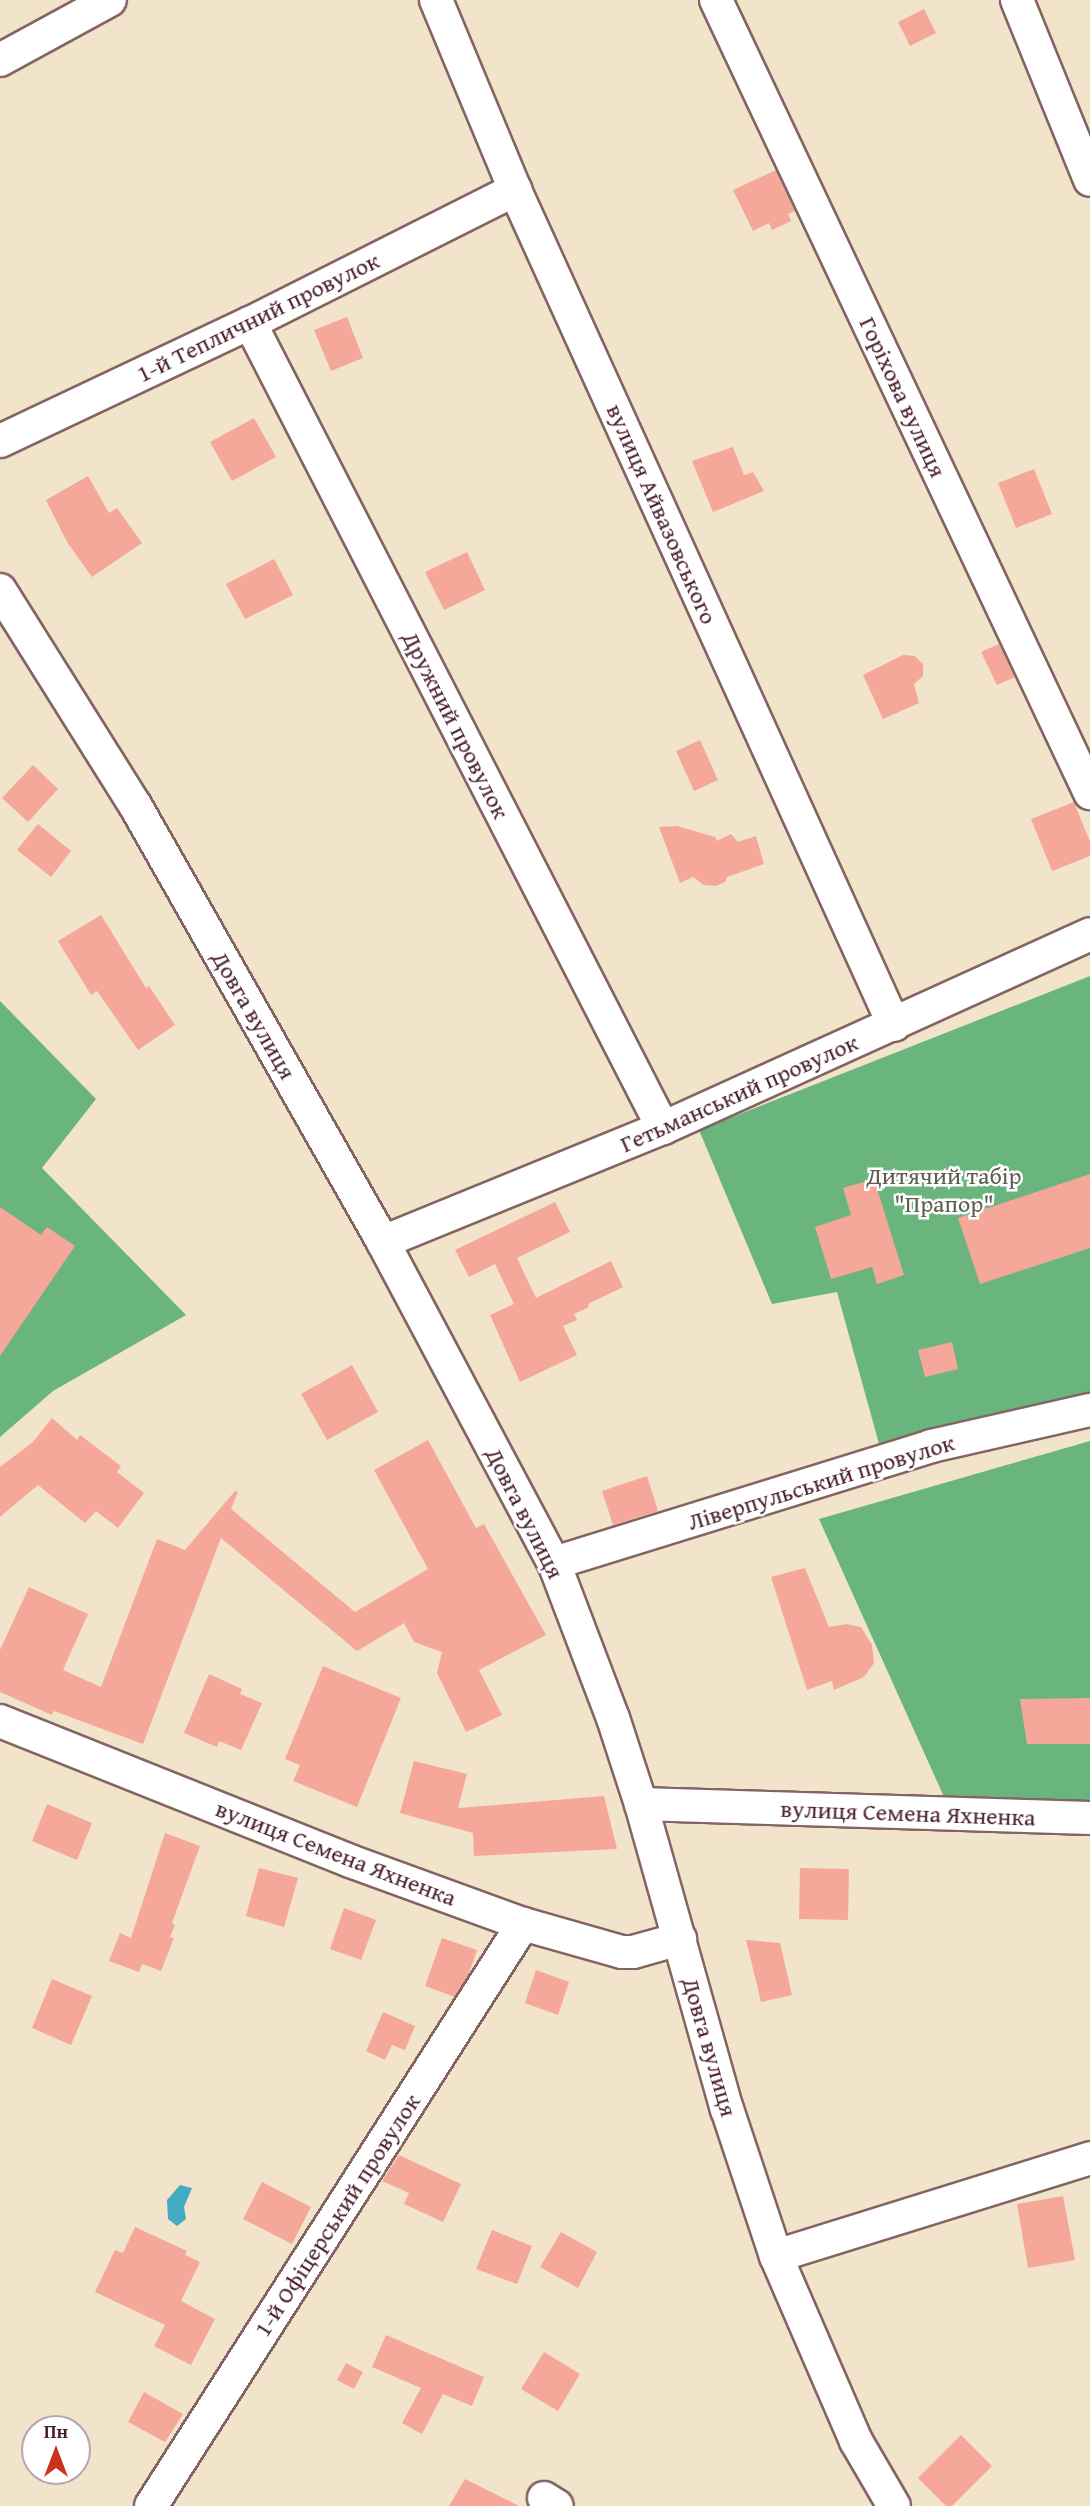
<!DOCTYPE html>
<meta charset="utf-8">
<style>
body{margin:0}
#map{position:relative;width:1090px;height:2506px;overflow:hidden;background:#f1e4ca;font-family:"Gentium Book Plus",serif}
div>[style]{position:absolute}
.forest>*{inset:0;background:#69b57d}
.water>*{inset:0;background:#43acc2}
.building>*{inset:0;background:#f5a89a}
.roads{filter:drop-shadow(2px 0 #846463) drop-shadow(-2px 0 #846463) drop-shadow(0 2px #846463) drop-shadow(0 -2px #846463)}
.minor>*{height:32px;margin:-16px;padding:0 16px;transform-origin:16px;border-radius:16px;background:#fff}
span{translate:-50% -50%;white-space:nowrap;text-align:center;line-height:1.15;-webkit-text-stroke:5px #fff;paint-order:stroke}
.street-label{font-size:24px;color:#4a1f2b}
.park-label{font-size:24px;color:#5e5e4f}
.north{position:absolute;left:21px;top:2415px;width:70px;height:70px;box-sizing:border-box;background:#fff;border:2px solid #b7a5aa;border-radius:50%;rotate:0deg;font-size:19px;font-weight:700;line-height:28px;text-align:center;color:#4a1f2b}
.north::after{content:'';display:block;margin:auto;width:24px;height:32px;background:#c8321e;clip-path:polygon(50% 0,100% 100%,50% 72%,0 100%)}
</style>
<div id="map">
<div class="forest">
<i style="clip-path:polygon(1090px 976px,1090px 1402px,881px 1451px,837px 1292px,772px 1304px,699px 1130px)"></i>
<i style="clip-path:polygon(0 1001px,96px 1099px,42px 1168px,186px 1315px,53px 1391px,0 1437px)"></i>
<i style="clip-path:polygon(1090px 1441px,1090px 1813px,949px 1808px,819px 1519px)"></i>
</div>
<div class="water">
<i style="clip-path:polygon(180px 2185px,192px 2188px,184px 2207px,186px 2219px,177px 2226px,168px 2219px,167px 2200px)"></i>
</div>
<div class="building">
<i style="clip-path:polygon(924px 9px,936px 33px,910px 46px,898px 22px)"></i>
<i style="clip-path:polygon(776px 170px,795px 211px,788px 214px,791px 221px,772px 230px,769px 223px,753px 231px,733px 190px)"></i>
<i style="clip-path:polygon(347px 317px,363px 358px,331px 371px,314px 330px)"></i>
<i style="clip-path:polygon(254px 418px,276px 457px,232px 481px,210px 442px)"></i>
<i style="clip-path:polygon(733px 447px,744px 475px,753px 472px,764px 491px,713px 512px,692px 461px)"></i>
<i style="clip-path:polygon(1034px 469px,1052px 514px,1016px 528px,998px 483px)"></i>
<i style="clip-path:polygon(88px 476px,109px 513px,117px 508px,142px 543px,92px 577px,67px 542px,46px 500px)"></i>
<i style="clip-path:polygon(467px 552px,485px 590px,444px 610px,425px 572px)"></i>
<i style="clip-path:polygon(274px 559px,293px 595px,245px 619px,226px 584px)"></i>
<i style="clip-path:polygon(999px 644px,1015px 677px,997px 685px,981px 652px)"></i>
<i style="clip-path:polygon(903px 655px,915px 656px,923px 664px,923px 676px,914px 684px,919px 703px,883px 719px,863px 675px)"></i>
<i style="clip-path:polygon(700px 740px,718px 780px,694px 791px,676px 751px)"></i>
<i style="clip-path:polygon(33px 765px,58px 789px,28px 822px,2px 798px)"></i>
<i style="clip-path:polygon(1074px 802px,1090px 842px,1090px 856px,1052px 871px,1031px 819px)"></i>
<i style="clip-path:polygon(38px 824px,71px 851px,51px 877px,17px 850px)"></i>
<i style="clip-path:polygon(677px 826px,715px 837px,717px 841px,731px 834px,738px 842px,756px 836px,764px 864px,727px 877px,725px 882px,716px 886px,704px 885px,693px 877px,680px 883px,659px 827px)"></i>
<i style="clip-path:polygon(101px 915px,146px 988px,149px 986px,175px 1025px,138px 1050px,97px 991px,91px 995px,58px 941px)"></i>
<i style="clip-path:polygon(1090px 1174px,1090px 1248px,980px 1284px,958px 1218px)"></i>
<i style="clip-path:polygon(874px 1179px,904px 1275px,877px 1284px,872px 1267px,831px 1279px,815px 1227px,851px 1215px,843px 1188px)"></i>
<i style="clip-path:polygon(555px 1202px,570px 1232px,517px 1258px,536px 1298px,611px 1261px,623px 1287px,588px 1304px,589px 1307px,574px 1314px,577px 1320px,563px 1326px,577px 1355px,520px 1382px,490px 1315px,514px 1304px,495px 1264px,469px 1277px,455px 1250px)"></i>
<i style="clip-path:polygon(0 1207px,41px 1235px,47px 1227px,75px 1246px,0 1356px)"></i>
<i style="clip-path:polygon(952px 1342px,958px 1369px,925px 1377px,918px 1350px)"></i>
<i style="clip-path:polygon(352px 1365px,378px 1412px,327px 1440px,301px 1394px)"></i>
<i style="clip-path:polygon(52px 1418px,77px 1440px,80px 1435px,121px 1466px,117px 1472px,144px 1493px,118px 1528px,96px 1511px,85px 1523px,38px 1485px,0 1517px,0 1467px,33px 1442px)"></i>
<i style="clip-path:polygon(428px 1440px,476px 1528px,484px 1524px,546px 1635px,479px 1670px,502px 1715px,466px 1732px,437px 1673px,442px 1652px,414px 1642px,404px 1623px,357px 1651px,221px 1538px,143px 1744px,54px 1711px,52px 1715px,0 1692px,0 1650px,29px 1587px,88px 1614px,63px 1670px,101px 1687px,157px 1539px,185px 1550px,235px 1491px,238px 1492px,231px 1509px,355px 1612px,428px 1569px,374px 1470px)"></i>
<i style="clip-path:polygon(647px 1476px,658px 1511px,613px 1525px,602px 1491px)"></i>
<i style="clip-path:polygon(805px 1568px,829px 1627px,847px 1624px,861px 1627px,872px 1645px,874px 1663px,864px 1677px,834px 1690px,832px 1681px,807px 1690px,771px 1577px)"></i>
<i style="clip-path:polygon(323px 1666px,401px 1698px,357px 1807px,293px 1781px,300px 1765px,285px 1759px)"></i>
<i style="clip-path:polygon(209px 1674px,242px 1689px,240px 1694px,262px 1703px,241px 1750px,219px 1741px,217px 1747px,184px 1733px)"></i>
<i style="clip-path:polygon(1090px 1698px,1090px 1744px,1027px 1744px,1020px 1699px)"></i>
<i style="clip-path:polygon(414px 1761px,467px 1774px,458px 1808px,604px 1796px,617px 1849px,474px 1856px,473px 1833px,400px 1813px)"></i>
<i style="clip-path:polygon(47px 1804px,92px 1823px,77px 1860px,32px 1841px)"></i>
<i style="clip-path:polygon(165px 1833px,200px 1846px,172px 1923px,175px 1925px,170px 1937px,174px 1938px,161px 1971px,142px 1964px,139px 1972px,109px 1961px,120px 1933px,131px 1938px)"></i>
<i style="clip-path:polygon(259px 1868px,298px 1878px,284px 1927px,246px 1916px)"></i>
<i style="clip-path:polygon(800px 1868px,849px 1869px,848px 1920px,799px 1919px)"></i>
<i style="clip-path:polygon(344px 1908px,376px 1920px,361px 1960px,330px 1949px)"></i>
<i style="clip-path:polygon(442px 1938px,477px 1950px,468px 1976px,455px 1997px,425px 1986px)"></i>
<i style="clip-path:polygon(746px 1940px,780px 1943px,792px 1995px,761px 2002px)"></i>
<i style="clip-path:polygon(536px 1970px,569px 1982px,558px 2015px,525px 2003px)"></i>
<i style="clip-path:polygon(52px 1979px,92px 1996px,71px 2045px,32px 2028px)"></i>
<i style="clip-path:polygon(383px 2012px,415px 2026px,405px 2050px,392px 2045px,385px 2060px,366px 2051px)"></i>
<i style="clip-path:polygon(399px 2155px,461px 2184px,443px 2222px,404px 2204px,409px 2193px,382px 2181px)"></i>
<i style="clip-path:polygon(262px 2182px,311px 2207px,292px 2244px,243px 2219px)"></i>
<i style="clip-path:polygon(1063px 2196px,1075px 2260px,1028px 2268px,1017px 2204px)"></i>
<i style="clip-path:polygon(135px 2227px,187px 2251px,185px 2255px,200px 2262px,181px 2301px,215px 2319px,191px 2365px,154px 2346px,165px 2325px,95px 2292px,115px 2250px,123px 2253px)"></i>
<i style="clip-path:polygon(492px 2230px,532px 2246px,517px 2284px,476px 2269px)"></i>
<i style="clip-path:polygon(561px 2232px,597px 2252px,578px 2288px,540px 2267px)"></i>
<i style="clip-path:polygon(386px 2335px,484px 2377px,472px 2406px,443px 2394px,422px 2434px,402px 2423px,421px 2388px,372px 2367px)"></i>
<i style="clip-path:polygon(544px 2352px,580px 2374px,558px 2411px,521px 2389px)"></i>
<i style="clip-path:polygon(346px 2363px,363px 2372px,354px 2389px,337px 2380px)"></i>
<i style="clip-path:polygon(144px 2392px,183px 2414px,165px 2442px,128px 2422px)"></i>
<i style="clip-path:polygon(961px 2435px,992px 2466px,952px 2506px,946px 2506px,918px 2478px)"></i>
<i style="clip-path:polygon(465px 2479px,519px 2506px,449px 2506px)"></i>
</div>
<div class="roads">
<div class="minor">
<i style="left:436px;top:0;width:206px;rotate:67.4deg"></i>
<i style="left:515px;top:190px;width:917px;rotate:65.59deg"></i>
<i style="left:716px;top:0;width:877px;rotate:64.75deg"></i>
<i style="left:1017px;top:0;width:194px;rotate:67.9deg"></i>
<i style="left:0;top:60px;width:125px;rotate:-28.6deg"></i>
<i style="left:250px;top:323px;width:905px;rotate:62.84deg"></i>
<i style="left:0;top:441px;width:276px;rotate:-25.3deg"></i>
<i style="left:250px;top:323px;width:297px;rotate:-26.7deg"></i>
<i style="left:0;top:590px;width:254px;rotate:57.9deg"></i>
<i style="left:135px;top:805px;width:502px;rotate:60.42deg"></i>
<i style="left:383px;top:1242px;width:364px;rotate:62deg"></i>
<i style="left:554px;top:1563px;width:166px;rotate:69.2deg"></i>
<i style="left:613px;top:1718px;width:90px;rotate:72deg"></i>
<i style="left:641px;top:1804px;width:317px;rotate:74.3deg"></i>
<i style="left:727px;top:2109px;width:155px;rotate:71.6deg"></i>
<i style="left:776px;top:2256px;width:202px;rotate:66.6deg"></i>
<i style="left:856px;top:2441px;width:75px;rotate:59.7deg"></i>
<i style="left:383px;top:1242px;width:302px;rotate:-22.2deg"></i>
<i style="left:663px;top:1128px;width:469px;rotate:-24.4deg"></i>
<i style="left:554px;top:1563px;width:395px;rotate:-17.2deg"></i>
<i style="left:931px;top:1446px;width:163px;rotate:-12.8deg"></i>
<i style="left:0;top:1721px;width:377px;rotate:21.8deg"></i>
<i style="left:350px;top:1861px;width:184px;rotate:20deg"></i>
<i style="left:523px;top:1924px;width:103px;rotate:15.8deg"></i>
<i style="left:622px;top:1952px;width:11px"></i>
<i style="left:633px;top:1952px;width:49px;rotate:-15.5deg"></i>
<i style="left:641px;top:1804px;width:449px;rotate:1.8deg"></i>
<i style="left:776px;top:2256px;width:329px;rotate:-17.3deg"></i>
<i style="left:544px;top:2498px;width:15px;rotate:32deg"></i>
<i style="left:151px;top:2506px;width:691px;rotate:-57.41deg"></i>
</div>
</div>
<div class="street-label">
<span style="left:258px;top:317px;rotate:-26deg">1-й Тепличний провулок</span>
<span style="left:903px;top:397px;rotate:65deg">Горіхова вулиця</span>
<span style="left:662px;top:514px;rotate:66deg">вулиця Айвазовського</span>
<span style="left:456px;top:725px;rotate:63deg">Дружний провулок</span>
<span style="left:254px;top:1015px;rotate:60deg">Довга вулиця</span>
<span style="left:739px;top:1093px;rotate:-24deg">Гетьманський провулок</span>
<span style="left:821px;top:1482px;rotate:-17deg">Ліверпульський провулок</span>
<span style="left:525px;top:1513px;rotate:63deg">Довга вулиця</span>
<span style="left:908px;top:1813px;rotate:2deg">вулиця Семена Яхненка</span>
<span style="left:336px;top:1853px;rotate:21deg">вулиця Семена Яхненка</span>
<span style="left:710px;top:2047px;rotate:74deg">Довга вулиця</span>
<span style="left:337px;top:2215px;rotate:-57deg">1-й Офіцерський провулок</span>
</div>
<div class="park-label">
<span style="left:944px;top:1190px">Дитячий табір<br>"Прапор"</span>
</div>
<div class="north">Пн</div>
</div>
